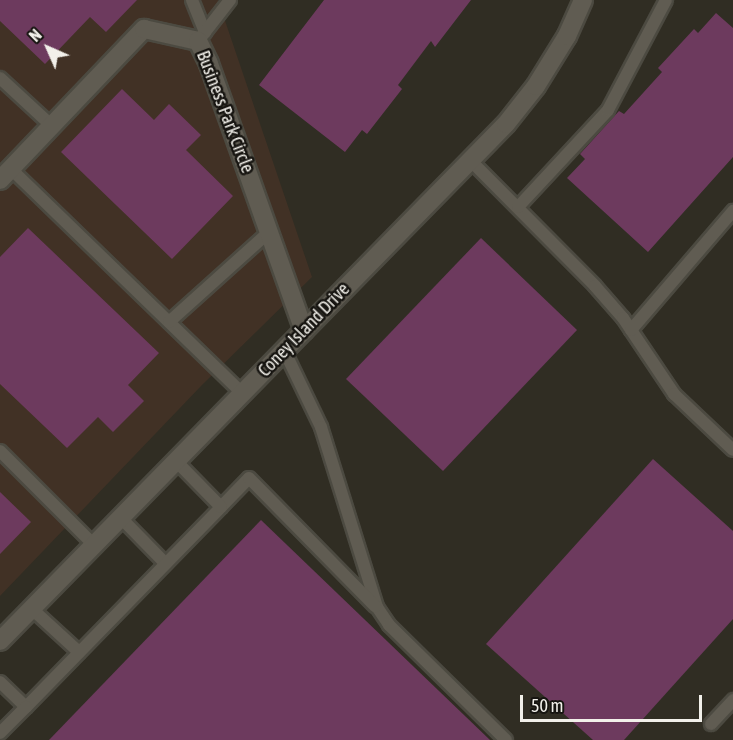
<!DOCTYPE html>
<style>
body{margin:0}
#map{position:relative;width:733px;height:740px;overflow:hidden;background:#302d23;font-family:"Asap Condensed",sans-serif}
div>[style]{position:absolute}
.industrial>*{inset:0;background:#413125}
.building>*{inset:0;background:#6d3a5e}
.roads{filter:drop-shadow(2px 0 #4c4a41) drop-shadow(-2px 0 #4c4a41) drop-shadow(0 2px #4c4a41) drop-shadow(0 -2px #4c4a41)}
.lane>*{height:12px;margin:-6px;padding:0 6px;transform-origin:6px;border-radius:6px;background:#605c52}
.street>*{height:18px;margin:-9px;padding:0 9px;transform-origin:9px;border-radius:9px;background:#605c52}
span{translate:-50% -50%;white-space:nowrap;text-align:center;line-height:1.15;-webkit-text-stroke:5px #171511;paint-order:stroke}
.street-label{font-size:18px;color:#f2f0ea}
.north{position:absolute;left:18px;top:18px;width:60px;height:60px;-webkit-text-stroke:4px #171511;paint-order:stroke;rotate:315deg;font-size:16px;font-weight:700;line-height:24px;text-align:center;color:#f2f0ea}
.north::after{content:'';display:block;margin:auto;width:21px;height:27px;background:#f2f0ea;clip-path:polygon(50% 0,100% 100%,50% 72%,0 100%)}
.scale{position:absolute;left:520px;top:695px;width:182px;height:27px;box-sizing:border-box;border:3px solid #f2f0ea;border-top:0;padding-left:8px;font-size:18px;line-height:21px;white-space:nowrap;color:#f2f0ea;-webkit-text-stroke:4px #171511;paint-order:stroke}
</style>
<div id="map">
<div class="industrial">
<i style="clip-path:polygon(0 0,218px 0,312px 277px,202px 385px,0 596px)"></i>
</div>
<div class="building">
<i style="clip-path:polygon(0 0,137px 0,106px 32px,90px 17px,45px 64px,0 21px)"></i>
<i style="clip-path:polygon(324px 0,471px 0,435px 47px,431px 41px,398px 85px,402px 89px,367px 134px,362px 130px,345px 152px,259px 85px)"></i>
<i style="clip-path:polygon(716px 13px,733px 28px,733px 157px,648px 252px,567px 178px,585px 159px,580px 154px,619px 111px,624px 114px,662px 72px,658px 68px,694px 29px,698px 33px)"></i>
<i style="clip-path:polygon(122px 89px,154px 120px,169px 104px,201px 135px,186px 150px,233px 196px,172px 259px,61px 152px)"></i>
<i style="clip-path:polygon(28px 228px,159px 353px,128px 385px,144px 401px,113px 432px,98px 417px,67px 448px,0 384px,0 257px)"></i>
<i style="clip-path:polygon(481px 238px,577px 330px,443px 471px,346px 379px)"></i>
<i style="clip-path:polygon(653px 459px,733px 531px,733px 619px,624px 740px,593px 740px,486px 644px)"></i>
<i style="clip-path:polygon(0 492px,31px 522px,0 554px)"></i>
<i style="clip-path:polygon(261px 520px,490px 740px,49px 740px)"></i>
</div>
<div class="roads">
<div class="lane">
<i style="left:192px;top:0;width:35px;rotate:68deg"></i>
<i style="left:198px;top:41px;width:52px;rotate:-52deg"></i>
<i style="left:0;top:78px;width:71px;rotate:42.7deg"></i>
<i style="left:470px;top:160px;width:177px;rotate:45.2deg"></i>
<i style="left:595px;top:286px;width:43px;rotate:48.8deg"></i>
<i style="left:623px;top:318px;width:92px;rotate:56.1deg"></i>
<i style="left:674px;top:394px;width:81px;rotate:43.5deg"></i>
<i style="left:11px;top:169px;width:322px;rotate:44.1deg"></i>
<i style="left:518px;top:207px;width:132px;rotate:-47.1deg"></i>
<i style="left:608px;top:110px;width:124px;rotate:-62.2deg"></i>
<i style="left:169px;top:322px;width:135px;rotate:-42deg"></i>
<i style="left:631px;top:330px;width:157px;rotate:-49.4deg"></i>
<i style="left:284px;top:350px;width:85px;rotate:64.3deg"></i>
<i style="left:321px;top:427px;width:189px;rotate:72.7deg"></i>
<i style="left:377px;top:607px;width:22px;rotate:56deg"></i>
<i style="left:389px;top:625px;width:164px;rotate:44.5deg"></i>
<i style="left:0;top:451px;width:133px;rotate:45deg"></i>
<i style="left:221px;top:507px;width:40px;rotate:-46deg"></i>
<i style="left:249px;top:478px;width:180px;rotate:45.5deg"></i>
<i style="left:120px;top:517px;width:64px;rotate:45.6deg"></i>
<i style="left:32px;top:609px;width:64px;rotate:42.5deg"></i>
<i style="left:0;top:682px;width:36px;rotate:44deg"></i>
<i style="left:26px;top:707px;width:279px;rotate:-45.7deg"></i>
<i style="left:221px;top:507px;width:64px;rotate:-134.4deg"></i>
<i style="left:711px;top:724px;width:33px;rotate:-47deg"></i>
<i style="left:0;top:733px;width:37px;rotate:-45deg"></i>
</div>
<div class="street">
<i style="left:0;top:180px;width:209px;rotate:-46.4deg"></i>
<i style="left:144px;top:29px;width:55px;rotate:12.5deg"></i>
<i style="left:198px;top:41px;width:25px;rotate:64deg"></i>
<i style="left:209px;top:64px;width:283px;rotate:70.4deg"></i>
<i style="left:0;top:641px;width:723px;rotate:-45.62deg"></i>
<i style="left:506px;top:124px;width:48px;rotate:-51.7deg"></i>
<i style="left:536px;top:86px;width:59px;rotate:-58.2deg"></i>
<i style="left:567px;top:36px;width:39px;rotate:-66deg"></i>
</div>
</div>
<div class="street-label">
<span style="left:225px;top:112px;rotate:69deg">Business Park Circle</span>
<span style="left:304px;top:330px;rotate:-46deg">Coney Island Drive</span>
</div>
<div class="north">N</div>
<div class="scale">50 m</div>
</div>
